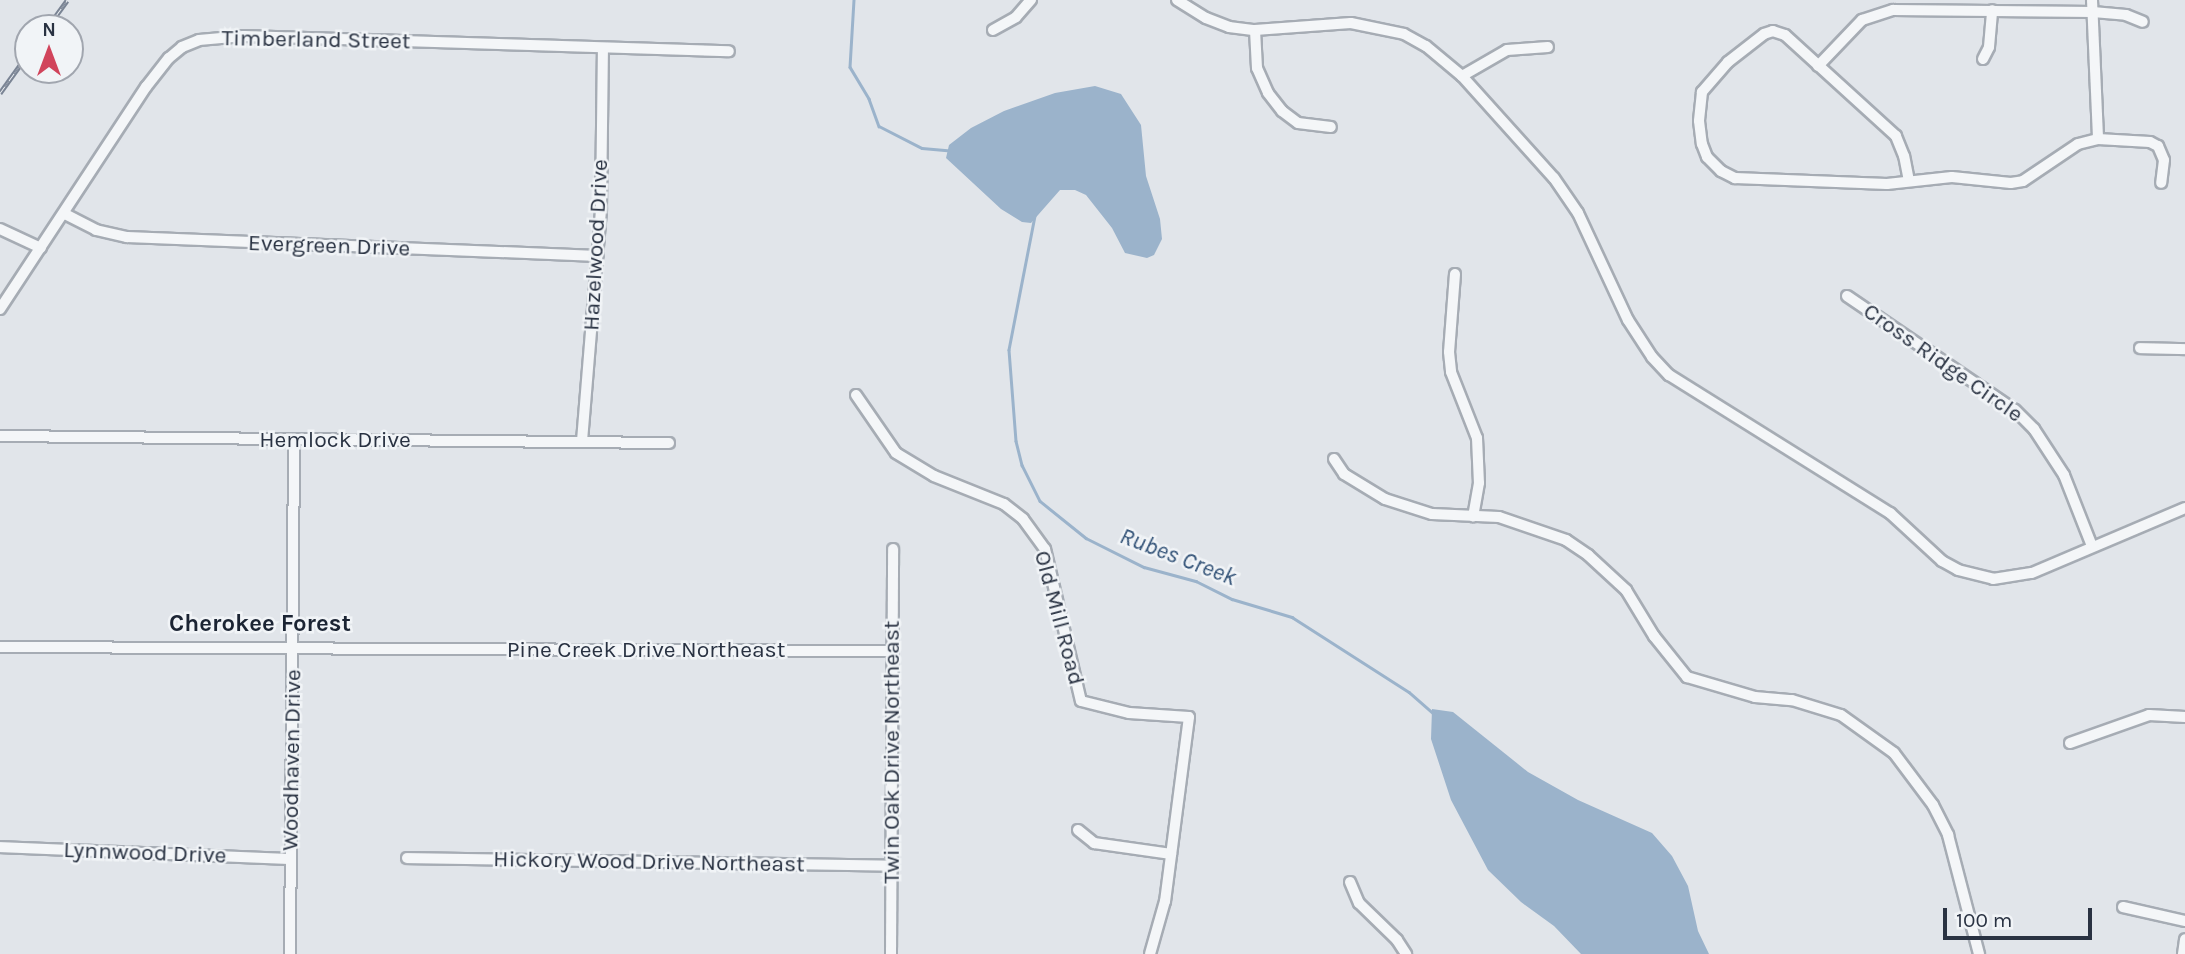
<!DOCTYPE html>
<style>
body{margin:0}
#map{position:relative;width:2185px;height:954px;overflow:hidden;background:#e1e5ea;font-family:Karla,sans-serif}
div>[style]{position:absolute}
.water>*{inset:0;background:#9bb3cb}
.stream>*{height:2.5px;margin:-1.25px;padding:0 1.25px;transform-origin:1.25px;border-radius:1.25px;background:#9bb3cb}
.roads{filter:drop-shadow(2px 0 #a6acb4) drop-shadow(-2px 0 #a6acb4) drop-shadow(0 2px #a6acb4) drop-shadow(0 -2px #a6acb4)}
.minor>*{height:10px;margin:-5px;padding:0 5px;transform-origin:5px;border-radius:5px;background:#f4f6f8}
.rail>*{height:5px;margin-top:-2.5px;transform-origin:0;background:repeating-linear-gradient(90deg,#f1f4f7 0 8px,#7a8494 0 16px);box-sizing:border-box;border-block:2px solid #7a8494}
span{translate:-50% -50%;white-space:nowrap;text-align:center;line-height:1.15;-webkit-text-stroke:5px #f1f4f7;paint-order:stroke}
.street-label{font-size:23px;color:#293242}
.water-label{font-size:24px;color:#325277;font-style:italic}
.neighbourhood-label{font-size:24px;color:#1b2433;font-weight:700}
.north{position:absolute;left:14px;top:14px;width:70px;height:70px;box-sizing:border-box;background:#f1f4f7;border:2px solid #a1a6af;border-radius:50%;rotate:0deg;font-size:19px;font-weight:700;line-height:28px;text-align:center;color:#293242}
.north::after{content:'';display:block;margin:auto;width:24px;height:32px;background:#d1445b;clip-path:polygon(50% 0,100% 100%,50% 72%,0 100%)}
.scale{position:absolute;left:1943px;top:908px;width:149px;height:32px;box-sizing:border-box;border:4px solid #293242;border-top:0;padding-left:9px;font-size:21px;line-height:24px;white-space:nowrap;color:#293242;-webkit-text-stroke:5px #f1f4f7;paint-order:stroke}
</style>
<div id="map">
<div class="water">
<i style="clip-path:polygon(1095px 86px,1121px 94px,1141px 125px,1146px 176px,1160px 219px,1162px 239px,1154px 255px,1147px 258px,1125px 253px,1112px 228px,1086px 195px,1075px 190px,1060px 190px,1031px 223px,1022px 222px,1001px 209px,946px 158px,949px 145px,971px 128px,1004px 111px,1055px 93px)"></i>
<i style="clip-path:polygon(1432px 709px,1453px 712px,1528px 772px,1578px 800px,1652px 833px,1672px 856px,1688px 886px,1698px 931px,1709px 954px,1581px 954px,1554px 926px,1521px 902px,1488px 870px,1451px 800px,1431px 739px)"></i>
</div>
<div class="stream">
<i style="left:854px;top:0;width:67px;rotate:93.4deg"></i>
<i style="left:850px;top:67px;width:37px;rotate:59deg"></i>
<i style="left:869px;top:99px;width:29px;rotate:70deg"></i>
<i style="left:879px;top:126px;width:48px;rotate:27.1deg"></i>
<i style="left:922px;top:148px;width:25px;rotate:5deg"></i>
<i style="left:1035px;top:216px;width:136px;rotate:101deg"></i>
<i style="left:1009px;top:350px;width:91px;rotate:85.6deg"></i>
<i style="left:1016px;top:441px;width:25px;rotate:76deg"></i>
<i style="left:1022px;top:465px;width:40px;rotate:63.4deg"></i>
<i style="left:1040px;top:501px;width:59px;rotate:38.8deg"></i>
<i style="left:1086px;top:538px;width:65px;rotate:26.6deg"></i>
<i style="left:1144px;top:567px;width:54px;rotate:15.1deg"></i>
<i style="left:1196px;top:581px;width:40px;rotate:26.6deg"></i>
<i style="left:1232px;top:599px;width:63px;rotate:16.7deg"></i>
<i style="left:1292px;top:617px;width:139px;rotate:32.7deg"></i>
<i style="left:1409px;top:692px;width:32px;rotate:41deg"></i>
</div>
<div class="roads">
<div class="minor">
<i style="left:1177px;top:0;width:34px;rotate:32deg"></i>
<i style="left:1206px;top:18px;width:25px;rotate:21deg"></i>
<i style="left:1229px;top:27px;width:26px;rotate:7deg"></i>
<i style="left:1255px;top:30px;width:96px;rotate:-4.2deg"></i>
<i style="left:1351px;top:23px;width:54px;rotate:11.7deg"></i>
<i style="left:1404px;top:34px;width:25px;rotate:29deg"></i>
<i style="left:1426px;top:46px;width:47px;rotate:39.8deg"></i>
<i style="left:1462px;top:76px;width:137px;rotate:48deg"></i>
<i style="left:1554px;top:178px;width:42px;rotate:55.6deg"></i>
<i style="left:1578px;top:213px;width:118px;rotate:65deg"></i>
<i style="left:1628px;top:320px;width:44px;rotate:57deg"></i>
<i style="left:1652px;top:357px;width:25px;rotate:47deg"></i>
<i style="left:1669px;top:375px;width:261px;rotate:32deg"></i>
<i style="left:1890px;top:513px;width:71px;rotate:42.7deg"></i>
<i style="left:1942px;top:561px;width:18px;rotate:29deg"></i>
<i style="left:1958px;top:570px;width:36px;rotate:14deg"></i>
<i style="left:1993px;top:579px;width:39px;rotate:-9deg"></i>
<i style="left:2032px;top:573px;width:166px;rotate:-23deg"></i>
<i style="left:2092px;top:0;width:139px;rotate:87.5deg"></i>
<i style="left:993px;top:30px;width:26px;rotate:-29deg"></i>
<i style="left:1016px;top:17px;width:23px;rotate:-49deg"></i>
<i style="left:1255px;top:30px;width:38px;rotate:87deg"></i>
<i style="left:1257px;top:68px;width:27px;rotate:66deg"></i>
<i style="left:1268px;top:93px;width:23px;rotate:52deg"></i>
<i style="left:1282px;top:111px;width:20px;rotate:37deg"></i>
<i style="left:1298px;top:123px;width:33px;rotate:7deg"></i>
<i style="left:1983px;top:59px;width:13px;rotate:-63deg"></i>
<i style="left:1989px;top:47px;width:37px;rotate:-85deg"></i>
<i style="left:1818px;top:66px;width:64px;rotate:-46.3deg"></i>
<i style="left:1862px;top:20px;width:33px;rotate:-18deg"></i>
<i style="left:1893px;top:10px;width:200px;rotate:0.6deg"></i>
<i style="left:2093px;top:12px;width:33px;rotate:5deg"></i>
<i style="left:2126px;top:15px;width:18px;rotate:22deg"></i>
<i style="left:1462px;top:76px;width:52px;rotate:-30deg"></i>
<i style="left:1507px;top:50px;width:41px;rotate:-4.2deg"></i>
<i style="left:1909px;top:181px;width:25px;rotate:-101deg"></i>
<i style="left:1904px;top:156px;width:22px;rotate:-112deg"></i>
<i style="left:1896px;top:136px;width:150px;rotate:-137.7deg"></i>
<i style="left:1785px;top:35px;width:13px;rotate:-162deg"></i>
<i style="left:1773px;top:31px;width:9px;rotate:162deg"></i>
<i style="left:1764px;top:34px;width:46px;rotate:142.1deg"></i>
<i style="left:1728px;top:62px;width:40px;rotate:131deg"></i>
<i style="left:1702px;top:92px;width:29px;rotate:96deg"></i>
<i style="left:1699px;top:121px;width:23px;rotate:83deg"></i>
<i style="left:1702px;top:144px;width:14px;rotate:69deg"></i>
<i style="left:1707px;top:157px;width:20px;rotate:45deg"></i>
<i style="left:1721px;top:171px;width:16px;rotate:27deg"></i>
<i style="left:1735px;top:178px;width:152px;rotate:2.3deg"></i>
<i style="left:1887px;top:184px;width:65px;rotate:-6.1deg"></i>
<i style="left:1952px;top:177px;width:59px;rotate:5.8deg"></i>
<i style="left:2011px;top:183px;width:12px;rotate:-9deg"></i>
<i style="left:2023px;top:181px;width:66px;rotate:-33.9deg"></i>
<i style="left:2078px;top:144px;width:21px;rotate:-14deg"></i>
<i style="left:2098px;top:139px;width:52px;rotate:3.3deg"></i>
<i style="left:2150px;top:142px;width:9px;rotate:27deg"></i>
<i style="left:2158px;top:146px;width:15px;rotate:67deg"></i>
<i style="left:2164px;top:160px;width:23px;rotate:97deg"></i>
<i style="left:65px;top:214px;width:35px;rotate:27deg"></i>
<i style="left:96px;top:230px;width:32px;rotate:13deg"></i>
<i style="left:127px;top:237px;width:471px;rotate:2.3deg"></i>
<i style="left:0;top:229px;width:45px;rotate:24.9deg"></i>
<i style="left:1455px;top:274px;width:78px;rotate:94.4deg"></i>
<i style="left:1449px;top:352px;width:20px;rotate:84deg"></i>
<i style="left:1451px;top:372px;width:71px;rotate:68.5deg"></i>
<i style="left:1477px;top:438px;width:45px;rotate:87.5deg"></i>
<i style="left:1479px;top:483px;width:34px;rotate:100deg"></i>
<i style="left:1847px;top:296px;width:203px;rotate:34.2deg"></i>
<i style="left:2015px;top:410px;width:27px;rotate:45deg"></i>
<i style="left:2034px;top:429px;width:55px;rotate:56.9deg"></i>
<i style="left:2064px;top:475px;width:76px;rotate:68.5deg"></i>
<i style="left:0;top:309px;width:266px;rotate:-56.7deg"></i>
<i style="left:146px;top:87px;width:37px;rotate:-52deg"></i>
<i style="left:169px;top:58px;width:17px;rotate:-40deg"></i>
<i style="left:182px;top:47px;width:18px;rotate:-22deg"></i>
<i style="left:199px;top:40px;width:45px;rotate:-5.1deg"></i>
<i style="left:244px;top:36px;width:485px;rotate:1.8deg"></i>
<i style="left:2140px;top:348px;width:45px;rotate:1.3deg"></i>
<i style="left:856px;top:395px;width:70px;rotate:55.4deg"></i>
<i style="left:896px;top:453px;width:44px;rotate:31.2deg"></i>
<i style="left:934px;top:476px;width:75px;rotate:21.8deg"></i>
<i style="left:1004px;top:504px;width:24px;rotate:38deg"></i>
<i style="left:1023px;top:519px;width:37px;rotate:54deg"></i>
<i style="left:1045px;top:549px;width:156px;rotate:76.7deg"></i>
<i style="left:1081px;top:701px;width:49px;rotate:14deg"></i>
<i style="left:1129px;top:713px;width:60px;rotate:3.8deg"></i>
<i style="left:1189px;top:717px;width:186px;rotate:97.4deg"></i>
<i style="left:1165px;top:901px;width:55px;rotate:105.8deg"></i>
<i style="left:0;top:436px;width:669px;rotate:0.6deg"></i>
<i style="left:582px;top:441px;width:234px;rotate:-85.3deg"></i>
<i style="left:601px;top:208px;width:160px;rotate:-89.3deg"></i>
<i style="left:1334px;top:459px;width:18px;rotate:56deg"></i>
<i style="left:1344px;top:474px;width:48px;rotate:31.4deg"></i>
<i style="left:1385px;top:499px;width:49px;rotate:17.7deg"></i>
<i style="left:1432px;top:514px;width:67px;rotate:2.6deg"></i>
<i style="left:1499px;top:517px;width:71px;rotate:18.9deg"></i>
<i style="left:1566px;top:540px;width:27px;rotate:34deg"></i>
<i style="left:1588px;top:555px;width:52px;rotate:42.6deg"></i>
<i style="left:1626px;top:590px;width:54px;rotate:58.7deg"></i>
<i style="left:1654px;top:636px;width:53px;rotate:51.2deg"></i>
<i style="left:1687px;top:677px;width:71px;rotate:16.4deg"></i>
<i style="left:1755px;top:697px;width:37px;rotate:5deg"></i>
<i style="left:1792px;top:700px;width:51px;rotate:17deg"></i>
<i style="left:1841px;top:715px;width:65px;rotate:35.6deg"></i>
<i style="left:1894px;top:753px;width:65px;rotate:53.1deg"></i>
<i style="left:1933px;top:805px;width:34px;rotate:63deg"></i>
<i style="left:1948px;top:835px;width:123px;rotate:75.4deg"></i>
<i style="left:0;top:647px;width:893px;rotate:0.26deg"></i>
<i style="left:2070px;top:743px;width:84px;rotate:-19.5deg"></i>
<i style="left:2149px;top:715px;width:36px;rotate:3deg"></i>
<i style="left:1078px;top:830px;width:21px;rotate:39deg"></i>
<i style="left:1094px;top:843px;width:78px;rotate:8.1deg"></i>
<i style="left:0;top:847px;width:290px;rotate:2.4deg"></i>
<i style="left:407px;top:858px;width:484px;rotate:0.9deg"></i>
<i style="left:1350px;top:882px;width:23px;rotate:67deg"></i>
<i style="left:1359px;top:903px;width:53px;rotate:44.2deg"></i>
<i style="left:1397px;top:940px;width:17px;rotate:57deg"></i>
<i style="left:2123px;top:907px;width:64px;rotate:12.7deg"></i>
<i style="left:290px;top:954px;width:514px;rotate:-89.55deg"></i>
<i style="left:891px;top:954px;width:405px;rotate:-89.7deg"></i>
<i style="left:2183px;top:954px;width:15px;rotate:-82deg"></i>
</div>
</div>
<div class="rail">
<i style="left:47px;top:28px;width:34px;rotate:-54deg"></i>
<i style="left:0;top:93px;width:48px;rotate:-54.3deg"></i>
</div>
<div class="street-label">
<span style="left:316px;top:40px;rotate:1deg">Timberland Street</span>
<span style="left:596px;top:245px;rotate:-87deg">Hazelwood Drive</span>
<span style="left:329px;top:246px;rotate:2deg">Evergreen Drive</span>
<span style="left:1943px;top:363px;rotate:35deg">Cross Ridge Circle</span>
<span style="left:335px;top:440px">Hemlock Drive</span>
<span style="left:1059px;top:618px;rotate:75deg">Old Mill Road</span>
<span style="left:646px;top:650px">Pine Creek Drive Northeast</span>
<span style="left:892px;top:752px;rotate:-90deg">Twin Oak Drive Northeast</span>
<span style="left:292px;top:760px;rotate:-89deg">Woodhaven Drive</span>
<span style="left:145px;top:853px;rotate:2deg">Lynnwood Drive</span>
<span style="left:649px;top:862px;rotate:1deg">Hickory Wood Drive Northeast</span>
</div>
<div class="water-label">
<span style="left:1178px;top:557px;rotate:21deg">Rubes Creek</span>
</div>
<div class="neighbourhood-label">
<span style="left:260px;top:624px">Cherokee Forest</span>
</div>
<div class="north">N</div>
<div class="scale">100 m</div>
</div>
